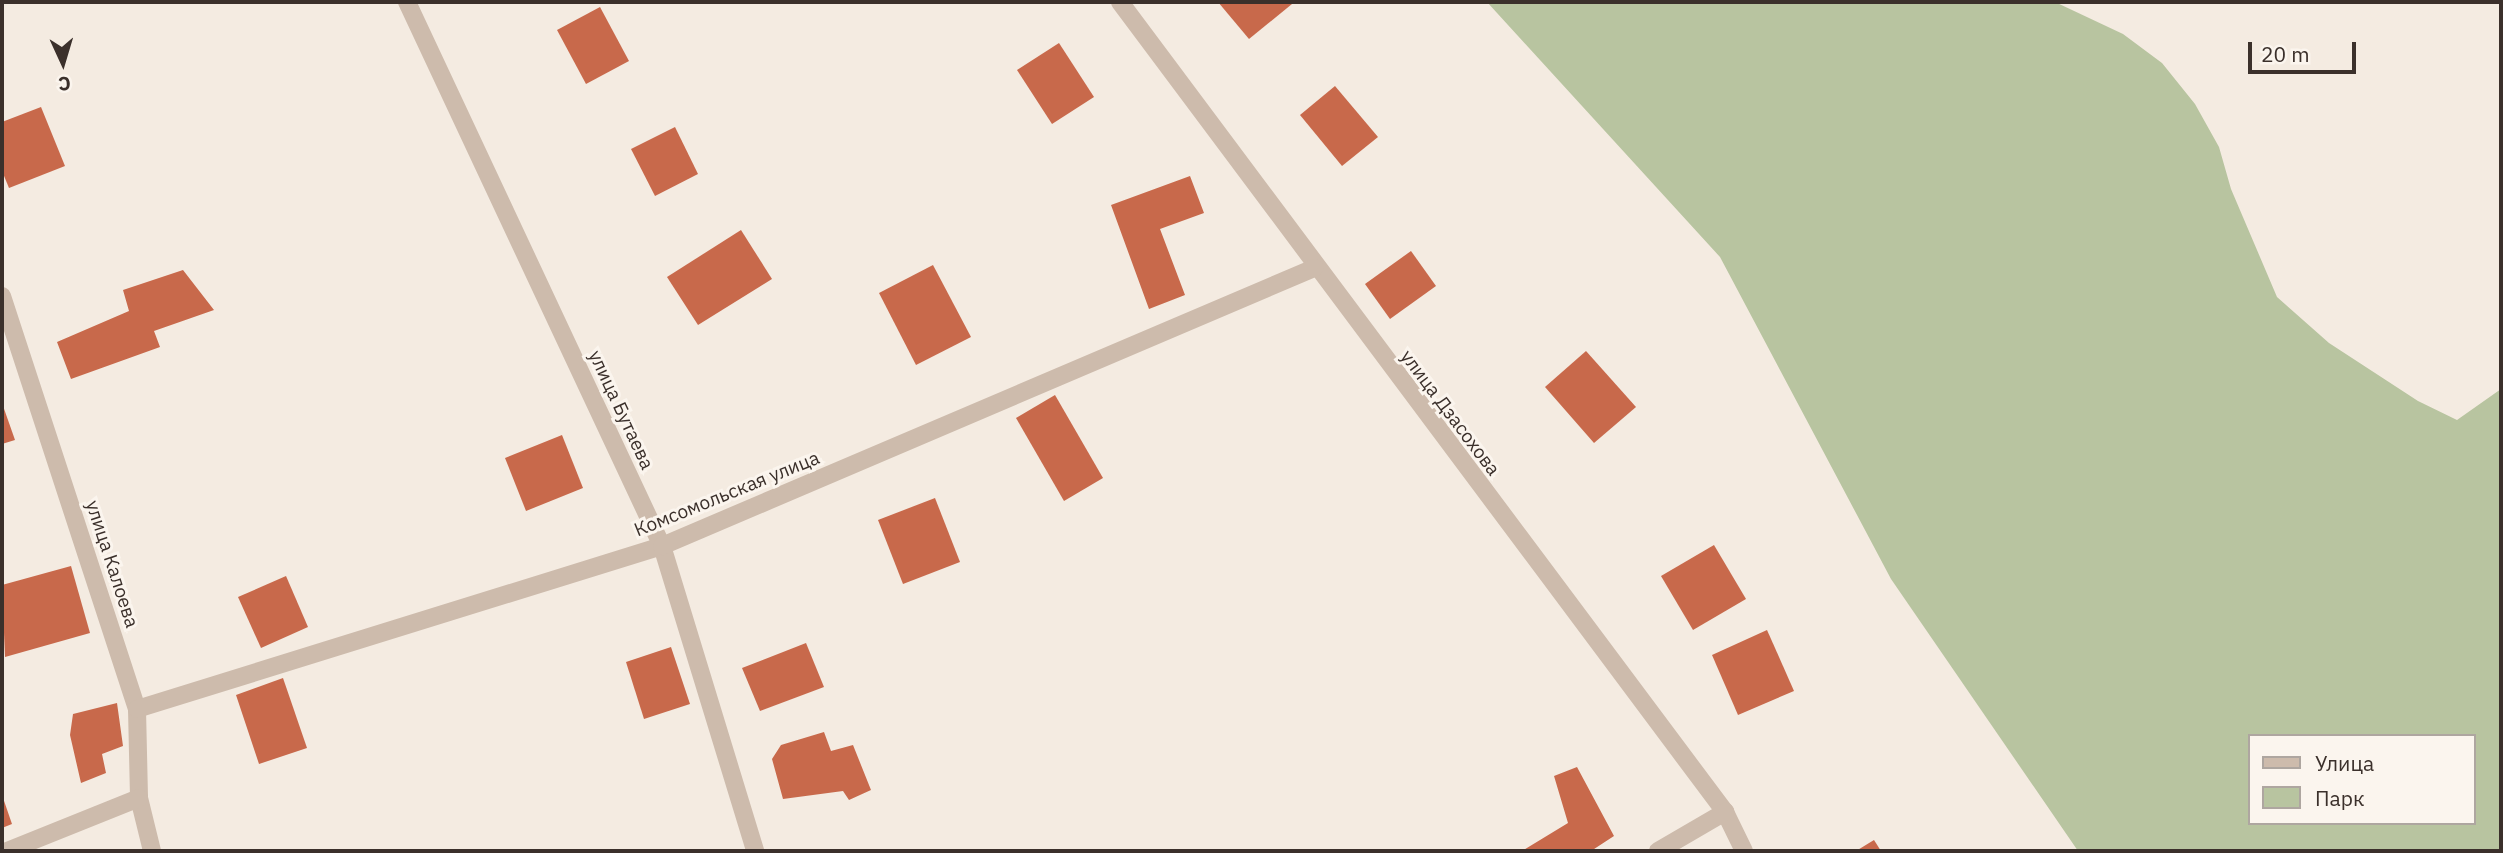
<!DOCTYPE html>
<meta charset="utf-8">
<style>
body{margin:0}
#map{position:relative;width:2503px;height:853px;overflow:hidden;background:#f4ebe1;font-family:"IBM Plex Sans",sans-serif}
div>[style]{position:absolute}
.green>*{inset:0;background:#b8c4a0}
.building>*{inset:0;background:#c8694b}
.minor>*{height:18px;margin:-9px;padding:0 9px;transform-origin:9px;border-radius:9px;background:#cdbbac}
span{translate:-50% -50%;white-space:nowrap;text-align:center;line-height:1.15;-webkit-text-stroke:6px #fbf5ee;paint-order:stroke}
.street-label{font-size:19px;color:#3b302b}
.frame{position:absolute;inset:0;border:4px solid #3b302b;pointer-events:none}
.legend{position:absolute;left:2248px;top:734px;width:228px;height:91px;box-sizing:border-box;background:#fbf5ee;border:2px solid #aea6a0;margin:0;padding:9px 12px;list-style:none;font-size:21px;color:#3b302b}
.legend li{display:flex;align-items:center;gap:14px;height:35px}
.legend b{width:35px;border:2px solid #aea6a0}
.north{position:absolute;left:28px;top:28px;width:70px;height:70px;-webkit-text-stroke:5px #fbf5ee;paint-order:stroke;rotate:176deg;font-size:19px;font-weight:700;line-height:28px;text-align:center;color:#3b302b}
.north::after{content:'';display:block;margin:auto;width:24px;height:32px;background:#3b302b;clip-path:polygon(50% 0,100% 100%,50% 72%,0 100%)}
.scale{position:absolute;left:2248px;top:42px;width:108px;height:32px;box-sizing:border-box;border:4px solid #3b302b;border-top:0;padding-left:9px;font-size:21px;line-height:24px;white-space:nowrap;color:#3b302b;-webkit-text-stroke:5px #fbf5ee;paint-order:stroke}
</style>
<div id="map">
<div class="green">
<i style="clip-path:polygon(evenodd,1487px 2px,2055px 2px,2123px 34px,2162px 63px,2195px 104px,2219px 147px,2231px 189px,2277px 297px,2329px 343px,2418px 401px,2457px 420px,2501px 389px,2501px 851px,2078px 851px,1891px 579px,1720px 257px,1487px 2px,2249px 736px,2473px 736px,2473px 823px,2249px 823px,2249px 736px)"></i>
</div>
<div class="building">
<i style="clip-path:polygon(1218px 2px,1290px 2px,1292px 4px,1249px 39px)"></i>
<i style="clip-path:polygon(600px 7px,629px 61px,586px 84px,557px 30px)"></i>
<i style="clip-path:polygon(1059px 43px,1094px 97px,1052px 124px,1017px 70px)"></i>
<i style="clip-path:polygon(1335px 86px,1378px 137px,1342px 166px,1300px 115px)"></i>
<i style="clip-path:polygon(41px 107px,65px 166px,9px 188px,2px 171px,2px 122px)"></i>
<i style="clip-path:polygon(675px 127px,698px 174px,655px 196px,631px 149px)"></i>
<i style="clip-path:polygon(1190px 176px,1204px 213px,1160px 229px,1185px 295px,1149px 309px,1111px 205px)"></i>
<i style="clip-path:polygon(741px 230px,772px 279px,698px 325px,667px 277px)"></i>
<i style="clip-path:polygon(1411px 251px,1436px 286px,1390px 319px,1365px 284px)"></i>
<i style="clip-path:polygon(933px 265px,971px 337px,916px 365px,879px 293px)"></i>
<i style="clip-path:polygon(183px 270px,214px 310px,154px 331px,160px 347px,71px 379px,57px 342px,129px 311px,123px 290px)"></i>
<i style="clip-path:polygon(1586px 351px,1636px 407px,1594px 443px,1545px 387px)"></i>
<i style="clip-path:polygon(1055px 395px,1103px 478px,1064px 501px,1016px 418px)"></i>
<i style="clip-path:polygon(2px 403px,15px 440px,2px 444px)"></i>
<i style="clip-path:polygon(562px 435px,583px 488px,526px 511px,505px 458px)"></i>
<i style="clip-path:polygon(935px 498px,960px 562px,903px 584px,878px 520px)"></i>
<i style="clip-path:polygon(1714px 545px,1746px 599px,1693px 630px,1661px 576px)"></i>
<i style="clip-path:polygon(71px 566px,90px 633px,5px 657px,2px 585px)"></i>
<i style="clip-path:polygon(286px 576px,308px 627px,261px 648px,238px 597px)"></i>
<i style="clip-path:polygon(1767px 630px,1794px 691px,1738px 715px,1712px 655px)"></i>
<i style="clip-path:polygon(806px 643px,824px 687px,760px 711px,742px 668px)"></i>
<i style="clip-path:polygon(671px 647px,690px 704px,644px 719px,626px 662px)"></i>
<i style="clip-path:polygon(283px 678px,307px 748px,259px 764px,236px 695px)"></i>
<i style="clip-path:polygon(117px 703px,123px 746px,102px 754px,106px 773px,81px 783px,70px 735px,73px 714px)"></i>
<i style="clip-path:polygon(824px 732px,831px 751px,853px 745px,871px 790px,849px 800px,843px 791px,783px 799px,772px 759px,781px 745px)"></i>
<i style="clip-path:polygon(1577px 767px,1614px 836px,1591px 851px,1522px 851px,1568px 823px,1554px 776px)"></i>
<i style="clip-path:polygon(2px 795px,12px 824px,2px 828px)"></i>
<i style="clip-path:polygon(1874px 840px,1881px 851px,1856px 851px)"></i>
</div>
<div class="minor">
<i style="left:407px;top:2px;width:601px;rotate:64.89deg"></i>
<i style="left:662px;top:546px;width:319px;rotate:73deg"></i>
<i style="left:1120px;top:2px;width:1011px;rotate:53.24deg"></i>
<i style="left:1725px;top:812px;width:43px;rotate:64deg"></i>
<i style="left:2px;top:296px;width:435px;rotate:71.9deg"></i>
<i style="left:137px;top:709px;width:89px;rotate:88.7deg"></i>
<i style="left:139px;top:798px;width:55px;rotate:76.2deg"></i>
<i style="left:137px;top:709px;width:550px;rotate:-17.25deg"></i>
<i style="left:662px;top:546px;width:709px;rotate:-23.09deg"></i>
<i style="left:7px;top:851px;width:142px;rotate:-21.9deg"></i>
<i style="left:1658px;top:851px;width:78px;rotate:-30.2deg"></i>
</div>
<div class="street-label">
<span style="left:621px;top:410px;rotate:65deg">улица Бутаева</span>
<span style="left:1450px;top:413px;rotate:53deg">улица Дзасохова</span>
<span style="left:727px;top:494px;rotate:-22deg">Комсомольская улица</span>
<span style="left:112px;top:564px;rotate:72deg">улица Калоева</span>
</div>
<div class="frame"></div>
<ul class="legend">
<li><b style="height:9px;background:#cdbbac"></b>Улица</li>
<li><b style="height:19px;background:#b8c4a0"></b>Парк</li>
</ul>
<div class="north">С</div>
<div class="scale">20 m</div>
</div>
